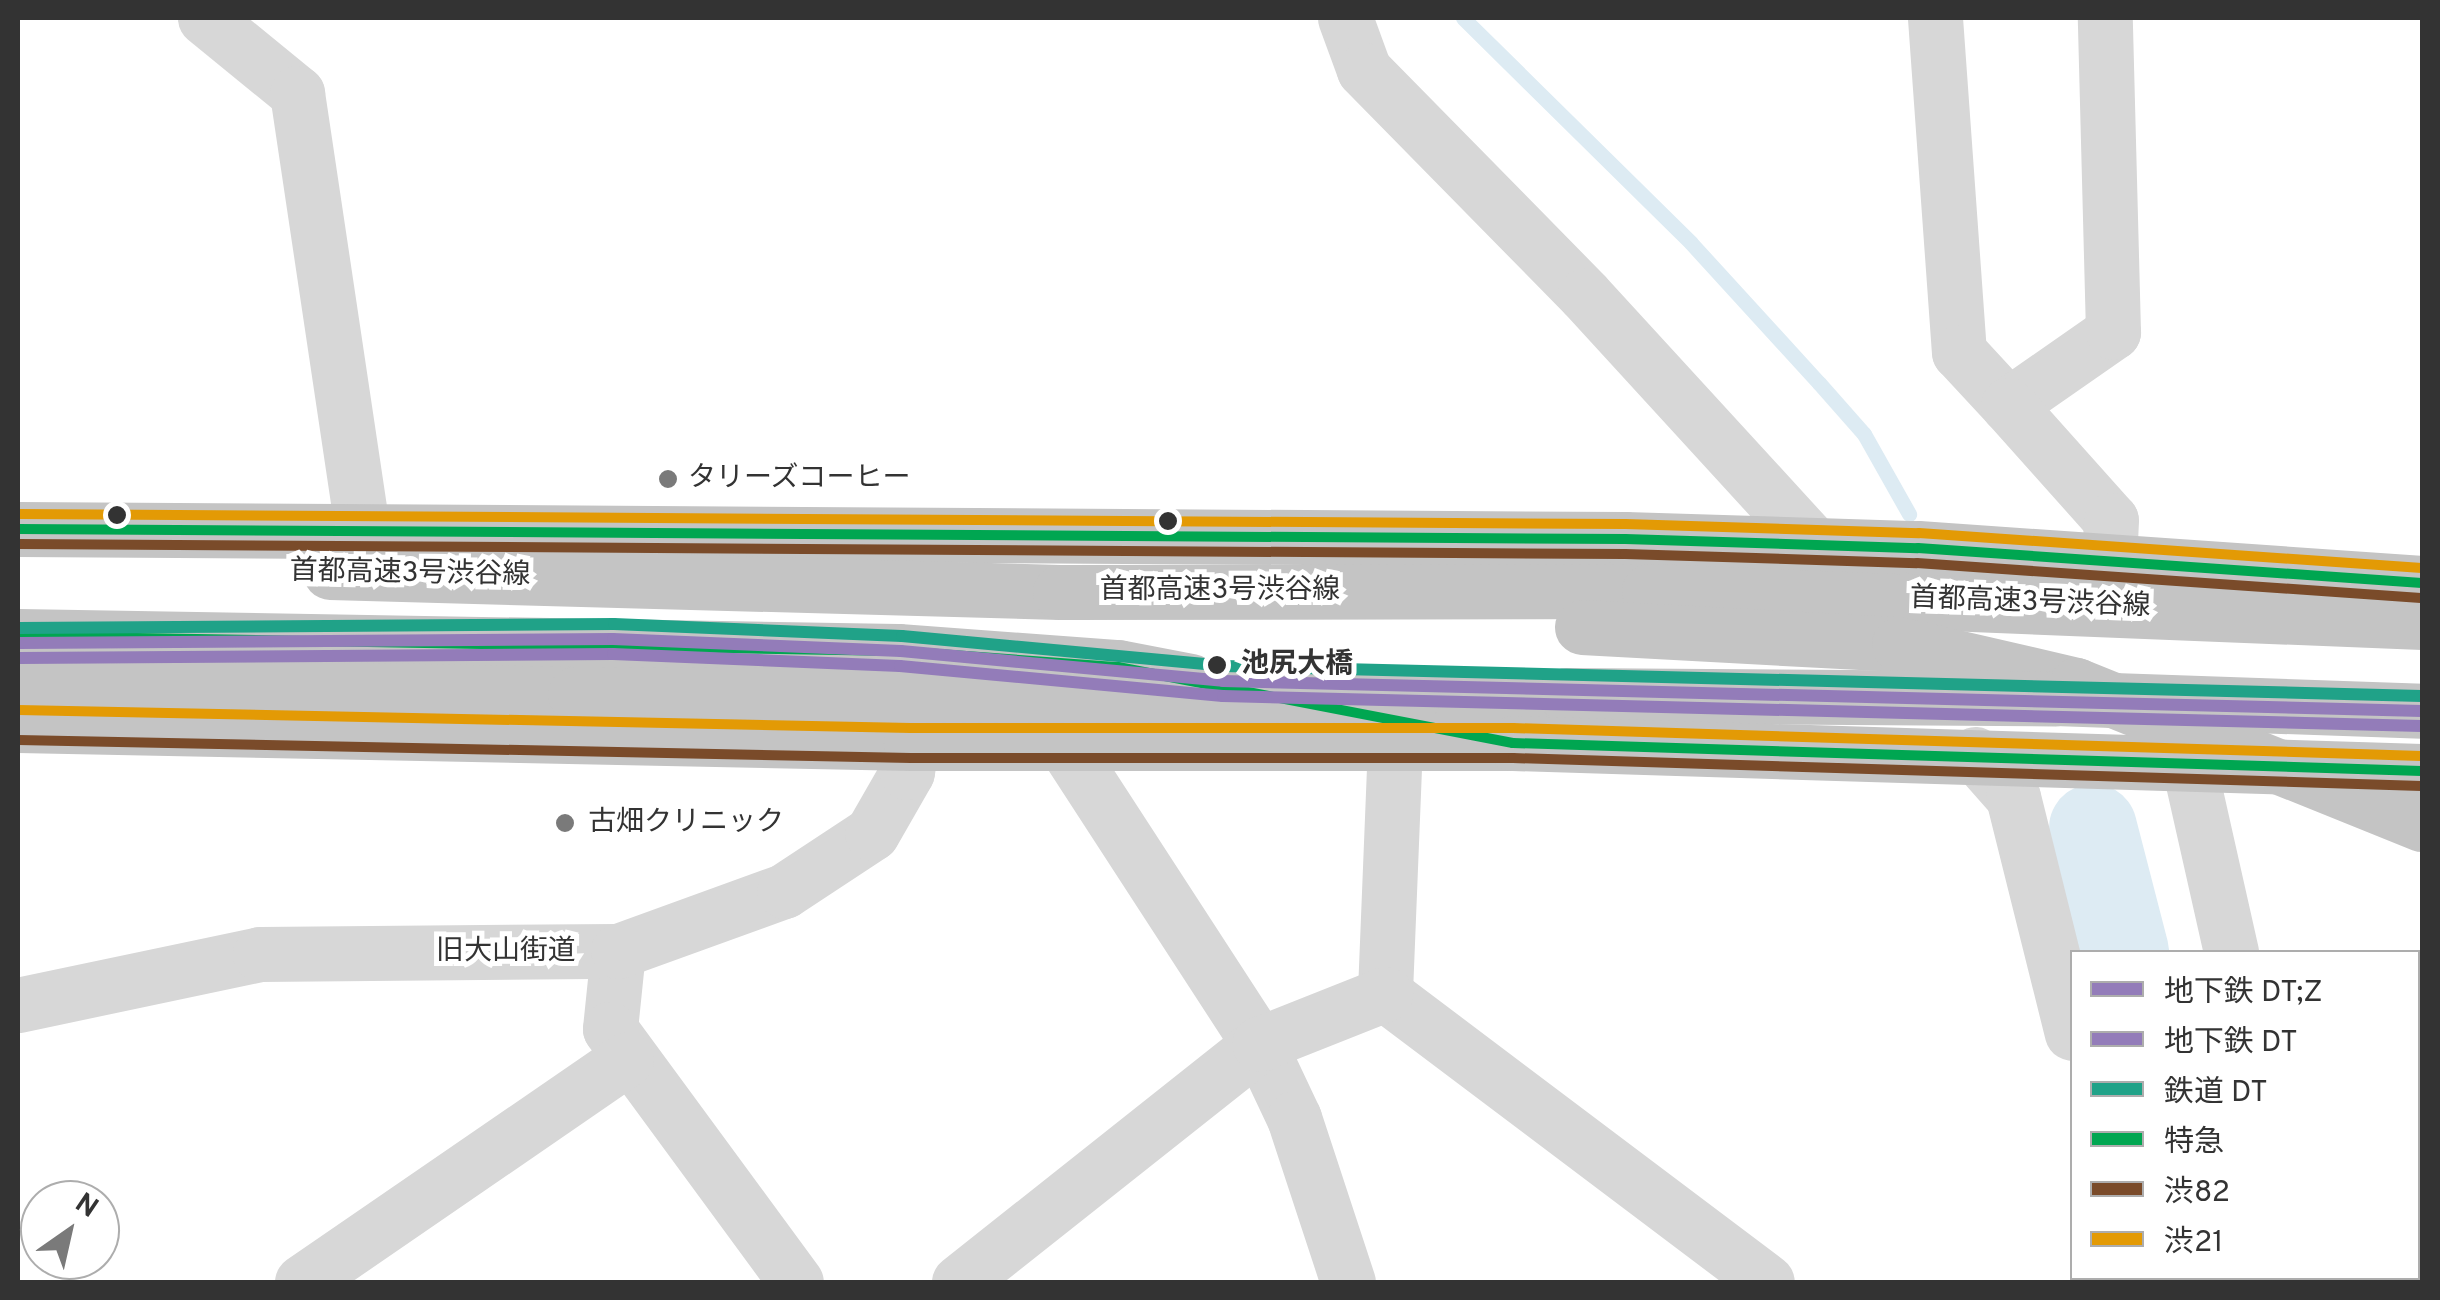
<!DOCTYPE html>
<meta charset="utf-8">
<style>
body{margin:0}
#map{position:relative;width:2440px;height:1300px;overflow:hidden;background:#fff;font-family:Overpass,"Noto Sans JP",sans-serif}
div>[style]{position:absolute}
.green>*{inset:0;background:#f1f5ed}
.stream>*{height:15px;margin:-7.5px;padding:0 7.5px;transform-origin:7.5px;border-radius:7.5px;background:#ddebf3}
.river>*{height:88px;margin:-44px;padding:0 44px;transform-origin:44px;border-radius:44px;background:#ddebf3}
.highway-tunnel>*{height:55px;margin-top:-27.5px;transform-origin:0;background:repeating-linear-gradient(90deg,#d6d6d6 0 55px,transparent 0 83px)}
.minor>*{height:55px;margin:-27.5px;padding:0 27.5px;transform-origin:27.5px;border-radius:27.5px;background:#d7d7d7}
.highway>*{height:55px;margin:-27.5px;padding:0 27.5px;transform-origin:27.5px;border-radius:27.5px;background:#c4c4c4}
.highway-bridge>*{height:55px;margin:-27.5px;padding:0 27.5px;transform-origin:27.5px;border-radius:27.5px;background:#c4c4c4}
.bus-1>*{height:10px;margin:-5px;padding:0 5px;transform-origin:5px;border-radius:5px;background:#00a651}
.bus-2>*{height:10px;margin:-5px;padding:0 5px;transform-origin:5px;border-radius:5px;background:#7a4b2a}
.bus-3>*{height:10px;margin:-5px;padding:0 5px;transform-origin:5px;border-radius:5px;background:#e39a05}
.rail-1>*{height:12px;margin:-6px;padding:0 6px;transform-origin:6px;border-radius:6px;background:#20a288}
.metro-1>*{height:12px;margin:-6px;padding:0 6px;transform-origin:6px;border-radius:6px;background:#937cb9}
.metro-2>*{height:12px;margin:-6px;padding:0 6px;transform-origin:6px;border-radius:6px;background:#937cb9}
.dots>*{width:28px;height:28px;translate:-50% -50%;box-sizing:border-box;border:5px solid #fff;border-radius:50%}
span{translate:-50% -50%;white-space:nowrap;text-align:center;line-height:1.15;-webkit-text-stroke:10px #fff;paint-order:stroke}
.poi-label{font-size:28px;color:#333}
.left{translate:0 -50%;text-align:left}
.street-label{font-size:28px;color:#333}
.stop-label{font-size:28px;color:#333;font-weight:700}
.frame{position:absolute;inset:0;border:20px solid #333;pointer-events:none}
.legend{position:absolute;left:2070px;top:950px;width:350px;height:330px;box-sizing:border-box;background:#fff;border:2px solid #adadad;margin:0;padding:12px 18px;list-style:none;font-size:30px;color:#333}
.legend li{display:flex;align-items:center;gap:20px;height:50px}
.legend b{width:50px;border:2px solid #adadad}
.north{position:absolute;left:20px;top:1180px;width:100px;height:100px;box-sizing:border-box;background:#fff;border:2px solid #adadad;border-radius:50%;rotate:34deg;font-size:28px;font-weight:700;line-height:40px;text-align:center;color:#333}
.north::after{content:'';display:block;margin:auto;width:35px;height:45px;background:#7a7a7a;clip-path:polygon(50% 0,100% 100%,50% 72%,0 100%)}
</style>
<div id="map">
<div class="green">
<i style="clip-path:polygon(2422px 1164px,2422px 1282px,2381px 1282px,2418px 1278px)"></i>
</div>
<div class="stream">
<i style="left:1463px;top:18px;width:320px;rotate:44.6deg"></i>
<i style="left:1691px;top:243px;width:190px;rotate:47.6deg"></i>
<i style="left:1819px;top:383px;width:68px;rotate:48.6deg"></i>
<i style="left:1864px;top:434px;width:92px;rotate:60.6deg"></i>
</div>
<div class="river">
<i style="left:2093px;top:828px;width:128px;rotate:75.5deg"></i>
<i style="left:2197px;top:1278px;width:4px;rotate:76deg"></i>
</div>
<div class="highway-tunnel">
<i style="left:2417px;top:1282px;width:21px;rotate:-76deg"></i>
</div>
<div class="minor">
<i style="left:205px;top:18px;width:119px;rotate:39.2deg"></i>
<i style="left:297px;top:93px;width:447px;rotate:81.5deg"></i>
<i style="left:1345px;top:18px;width:55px;rotate:69.9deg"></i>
<i style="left:1364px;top:70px;width:315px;rotate:45.5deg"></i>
<i style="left:1585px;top:295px;width:338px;rotate:47.5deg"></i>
<i style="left:1935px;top:18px;width:335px;rotate:85.9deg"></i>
<i style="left:1959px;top:352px;width:72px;rotate:47.2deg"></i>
<i style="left:2008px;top:405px;width:128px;rotate:-34.8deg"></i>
<i style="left:2113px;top:332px;width:314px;rotate:-91.5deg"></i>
<i style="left:2008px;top:405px;width:154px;rotate:48.2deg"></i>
<i style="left:2111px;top:520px;width:43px;rotate:92.7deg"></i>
<i style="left:1395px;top:743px;width:251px;rotate:92.3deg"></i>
<i style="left:1385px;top:994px;width:478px;rotate:37deg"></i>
<i style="left:1064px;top:744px;width:358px;rotate:57deg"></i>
<i style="left:1259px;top:1044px;width:82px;rotate:64.7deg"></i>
<i style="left:1294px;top:1118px;width:173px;rotate:71.8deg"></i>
<i style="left:1975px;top:754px;width:57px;rotate:48.5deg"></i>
<i style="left:2013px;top:797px;width:243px;rotate:76deg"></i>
<i style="left:2188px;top:761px;width:196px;rotate:77.3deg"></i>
<i style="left:618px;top:951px;width:78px;rotate:95.9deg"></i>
<i style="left:610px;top:1029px;width:314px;rotate:53.7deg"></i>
<i style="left:18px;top:1005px;width:247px;rotate:-11.9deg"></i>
<i style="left:260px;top:954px;width:358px;rotate:-0.5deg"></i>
<i style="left:618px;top:951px;width:177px;rotate:-19.9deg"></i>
<i style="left:784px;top:891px;width:105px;rotate:-33.4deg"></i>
<i style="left:872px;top:833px;width:70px;rotate:-60.2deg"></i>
<i style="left:907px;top:772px;width:29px;rotate:-82deg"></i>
<i style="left:2301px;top:1278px;width:4px;rotate:76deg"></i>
<i style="left:302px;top:1282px;width:393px;rotate:-34.5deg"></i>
<i style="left:959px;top:1282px;width:383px;rotate:-38.4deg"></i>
<i style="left:1259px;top:1044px;width:136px;rotate:-21.6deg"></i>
<i style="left:2133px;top:1282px;width:23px;rotate:-10deg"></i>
</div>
<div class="highway">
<i style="left:18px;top:529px;width:1607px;rotate:0.36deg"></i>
<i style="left:1625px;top:539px;width:293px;rotate:1.8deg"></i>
<i style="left:1918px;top:548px;width:505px;rotate:3.97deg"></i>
<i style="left:330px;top:572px;width:730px;rotate:1.57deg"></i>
<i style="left:1060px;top:592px;width:589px;rotate:-0.1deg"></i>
<i style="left:1649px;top:591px;width:774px;rotate:2.3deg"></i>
<i style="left:1582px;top:627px;width:317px;rotate:3.1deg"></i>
<i style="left:1899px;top:644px;width:182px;rotate:13deg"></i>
<i style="left:18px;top:636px;width:880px;rotate:0.98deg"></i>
<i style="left:898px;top:651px;width:221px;rotate:4.2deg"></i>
<i style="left:1118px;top:667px;width:74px;rotate:10.9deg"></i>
<i style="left:1414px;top:695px;width:192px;rotate:4.5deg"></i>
<i style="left:1566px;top:695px;width:489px;rotate:0.4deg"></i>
<i style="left:2055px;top:698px;width:367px;rotate:2deg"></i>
<i style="left:18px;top:725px;width:893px;rotate:1.15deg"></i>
<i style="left:911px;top:743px;width:602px"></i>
<i style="left:1513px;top:743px;width:909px;rotate:1.76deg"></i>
</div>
<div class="highway-bridge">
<i style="left:18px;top:683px;width:557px;rotate:1.13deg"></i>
<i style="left:575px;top:694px;width:839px;rotate:0.07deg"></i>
<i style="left:2076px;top:685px;width:373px;rotate:21.9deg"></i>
</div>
<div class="bus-1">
<i style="left:18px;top:529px;width:1607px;rotate:0.36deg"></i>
<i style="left:1625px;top:539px;width:293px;rotate:1.8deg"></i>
<i style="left:1918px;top:548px;width:505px;rotate:3.97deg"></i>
<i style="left:18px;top:636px;width:880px;rotate:0.98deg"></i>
<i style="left:898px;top:651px;width:221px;rotate:4.2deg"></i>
<i style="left:1118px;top:667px;width:402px;rotate:10.9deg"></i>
<i style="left:1513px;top:743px;width:909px;rotate:1.76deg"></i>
</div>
<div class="bus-2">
<i style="left:18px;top:544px;width:1607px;rotate:0.36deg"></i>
<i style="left:1625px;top:554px;width:292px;rotate:1.8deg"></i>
<i style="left:1917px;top:563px;width:505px;rotate:3.97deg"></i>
<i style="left:18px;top:740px;width:893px;rotate:1.15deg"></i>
<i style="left:911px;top:758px;width:602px"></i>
<i style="left:1513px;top:758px;width:909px;rotate:1.76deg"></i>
</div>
<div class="bus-3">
<i style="left:18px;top:514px;width:1607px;rotate:0.36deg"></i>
<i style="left:1625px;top:524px;width:294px;rotate:1.8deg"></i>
<i style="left:1919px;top:533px;width:504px;rotate:3.98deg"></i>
<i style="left:18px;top:710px;width:893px;rotate:1.15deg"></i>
<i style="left:911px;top:728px;width:602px"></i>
<i style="left:1513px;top:728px;width:909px;rotate:1.76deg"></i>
</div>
<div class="rail-1">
<i style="left:18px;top:628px;width:596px;rotate:-0.38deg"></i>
<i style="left:614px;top:624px;width:288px;rotate:2.4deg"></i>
<i style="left:902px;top:636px;width:323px;rotate:5.3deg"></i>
<i style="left:1224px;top:666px;width:1198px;rotate:1.43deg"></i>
</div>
<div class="metro-1">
<i style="left:18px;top:643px;width:595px;rotate:-0.39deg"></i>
<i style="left:613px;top:639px;width:288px;rotate:2.4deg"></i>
<i style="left:901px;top:651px;width:323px;rotate:5.3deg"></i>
<i style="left:1223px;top:681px;width:1199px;rotate:1.43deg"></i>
</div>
<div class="metro-2">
<i style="left:18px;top:658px;width:595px;rotate:-0.39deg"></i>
<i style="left:613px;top:654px;width:287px;rotate:2.4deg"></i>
<i style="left:900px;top:666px;width:324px;rotate:5.3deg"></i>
<i style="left:1223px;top:696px;width:1199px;rotate:1.43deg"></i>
</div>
<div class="dots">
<i style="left:668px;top:479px;background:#7a7a7a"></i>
<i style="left:117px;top:515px;background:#333"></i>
<i style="left:1168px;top:521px;background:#333"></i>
<i style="left:1217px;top:665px;background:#333"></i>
<i style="left:565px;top:823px;background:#7a7a7a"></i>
</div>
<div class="poi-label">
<span class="left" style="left:688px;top:479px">タリーズコーヒー</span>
<span class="left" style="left:588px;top:823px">古畑クリニック</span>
</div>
<div class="street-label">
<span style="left:410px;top:574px;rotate:1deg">首都高速3号渋谷線</span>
<span style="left:1220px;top:591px">首都高速3号渋谷線</span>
<span style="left:2030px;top:603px;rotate:2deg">首都高速3号渋谷線</span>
<span style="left:506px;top:952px">旧大山街道</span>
</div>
<div class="stop-label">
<span class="left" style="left:1241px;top:665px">池尻大橋</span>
</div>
<div class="frame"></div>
<ul class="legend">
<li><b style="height:12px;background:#937cb9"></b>地下鉄 DT;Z</li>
<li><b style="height:12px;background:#937cb9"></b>地下鉄 DT</li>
<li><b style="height:12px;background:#20a288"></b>鉄道 DT</li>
<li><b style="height:12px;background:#00a651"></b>特急</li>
<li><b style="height:12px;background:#7a4b2a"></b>渋82</li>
<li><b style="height:12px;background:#e39a05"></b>渋21</li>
</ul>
<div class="north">N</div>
</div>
